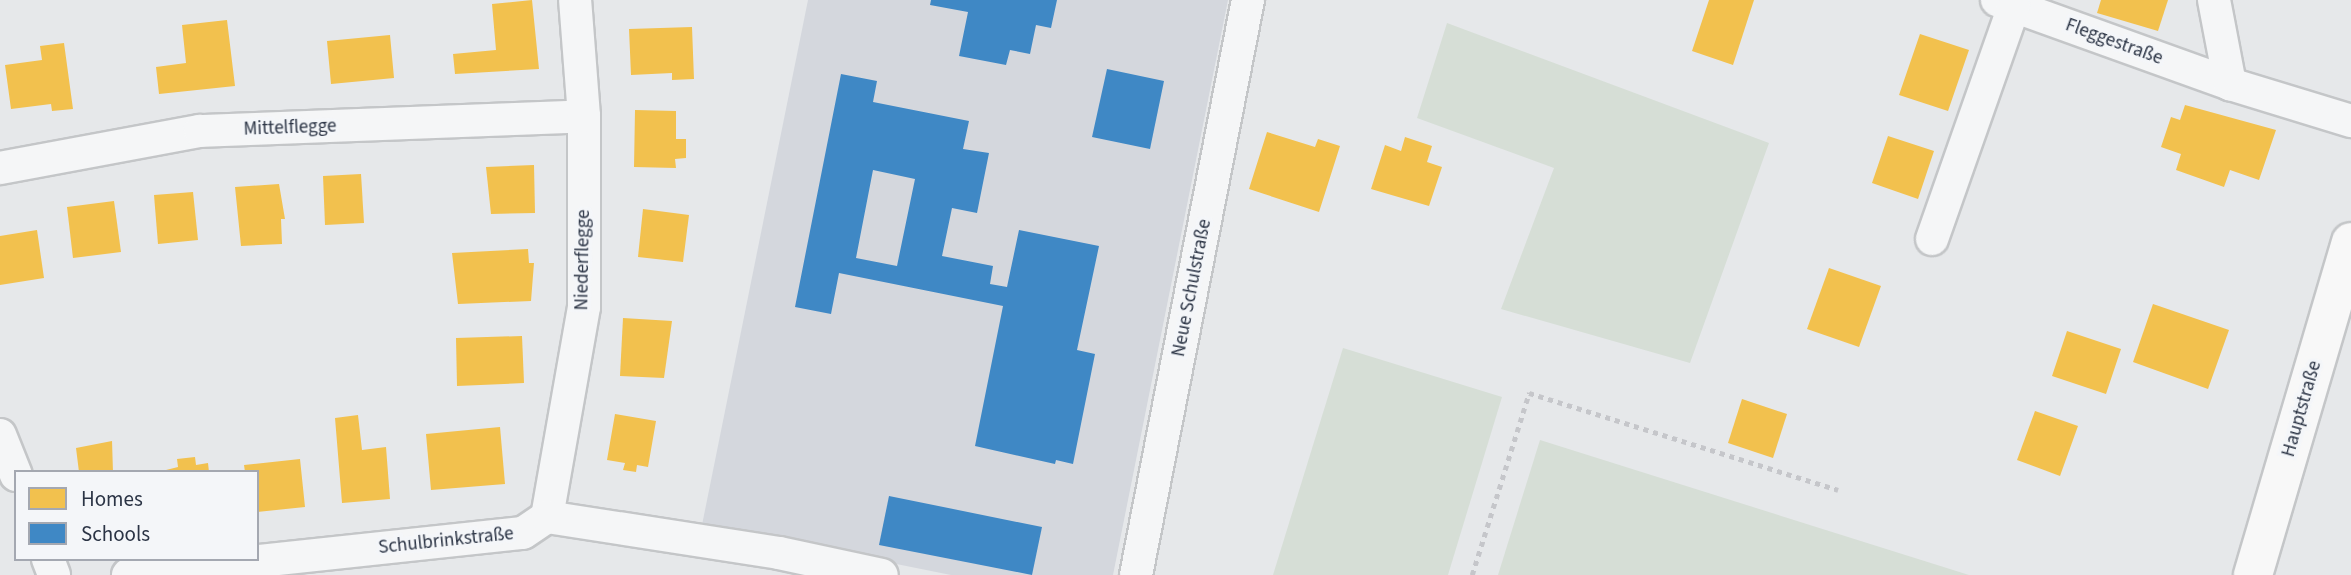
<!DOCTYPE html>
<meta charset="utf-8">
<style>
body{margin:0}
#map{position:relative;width:2351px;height:575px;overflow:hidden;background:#e6e8ea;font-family:"Source Sans 3",sans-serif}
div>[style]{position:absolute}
.built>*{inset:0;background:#d4d7dd}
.green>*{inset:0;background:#d6ded6}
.homes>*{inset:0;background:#f2c14e}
.schools>*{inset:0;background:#3f88c5}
.path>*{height:4.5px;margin-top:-2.25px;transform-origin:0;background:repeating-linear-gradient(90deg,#c5c6ca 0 5px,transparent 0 10px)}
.roads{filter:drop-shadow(2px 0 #c4c6c8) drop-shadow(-2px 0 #c4c6c8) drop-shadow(0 2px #c4c6c8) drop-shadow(0 -2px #c4c6c8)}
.minor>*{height:32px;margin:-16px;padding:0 16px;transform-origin:16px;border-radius:16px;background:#f5f6f7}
.major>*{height:38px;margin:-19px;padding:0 19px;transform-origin:19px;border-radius:19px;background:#f8f8f8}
span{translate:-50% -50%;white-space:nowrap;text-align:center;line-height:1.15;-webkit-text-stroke:7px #f4f6f9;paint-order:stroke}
.street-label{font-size:19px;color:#2b3445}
.legend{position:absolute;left:14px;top:470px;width:245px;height:91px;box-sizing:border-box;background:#f4f6f9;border:2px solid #a4a8b1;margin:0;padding:9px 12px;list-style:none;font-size:21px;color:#2b3445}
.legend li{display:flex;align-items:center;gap:14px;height:35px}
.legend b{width:35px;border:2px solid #a4a8b1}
</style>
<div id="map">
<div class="built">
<i style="clip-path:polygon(808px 0,1228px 0,1113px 575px,951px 575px,702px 525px)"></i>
</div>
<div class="green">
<i style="clip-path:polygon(1447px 23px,1769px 143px,1690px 363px,1501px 309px,1554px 168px,1417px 118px)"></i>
<i style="clip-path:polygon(1343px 348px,1502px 397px,1448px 575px,1273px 575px)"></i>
<i style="clip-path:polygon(1540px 440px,1969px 575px,1498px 575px)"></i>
</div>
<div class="homes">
<i style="clip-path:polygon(532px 0,539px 69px,455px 74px,453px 54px,496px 50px,492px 4px)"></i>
<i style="clip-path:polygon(1709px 0,1754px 0,1733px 65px,1692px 51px)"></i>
<i style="clip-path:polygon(2101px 0,2168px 0,2158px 31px,2097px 13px)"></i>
<i style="clip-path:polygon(227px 20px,235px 86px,159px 94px,156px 67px,186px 63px,182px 25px)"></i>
<i style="clip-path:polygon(692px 27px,694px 79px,672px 80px,672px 73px,631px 75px,629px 29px)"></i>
<i style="clip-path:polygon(1920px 34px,1969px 50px,1948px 111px,1899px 95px)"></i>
<i style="clip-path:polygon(390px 35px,394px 78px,331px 84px,327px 41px)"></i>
<i style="clip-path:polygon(64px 43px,73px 109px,52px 111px,51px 104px,11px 109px,5px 65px,42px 60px,40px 46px)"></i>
<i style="clip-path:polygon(2185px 105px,2276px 130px,2259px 180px,2230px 170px,2224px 187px,2176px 170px,2181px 154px,2161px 147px,2171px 117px,2180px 120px)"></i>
<i style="clip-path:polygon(635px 110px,676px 111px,676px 139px,686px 139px,686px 158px,675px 159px,676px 168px,634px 167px)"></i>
<i style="clip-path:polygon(1267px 132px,1315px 147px,1318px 139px,1340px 146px,1319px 212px,1249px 189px)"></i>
<i style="clip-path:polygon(1888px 136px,1934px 151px,1918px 199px,1872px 183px)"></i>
<i style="clip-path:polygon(1405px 137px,1432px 146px,1427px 162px,1442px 167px,1429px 206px,1371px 189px,1385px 145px,1401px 151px)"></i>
<i style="clip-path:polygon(534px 165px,535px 213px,491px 214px,486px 167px)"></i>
<i style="clip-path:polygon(361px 174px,364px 223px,325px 225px,323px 176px)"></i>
<i style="clip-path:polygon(279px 184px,285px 219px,281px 219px,282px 244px,241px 246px,235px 187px)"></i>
<i style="clip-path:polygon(193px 192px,198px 240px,158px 244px,154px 195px)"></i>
<i style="clip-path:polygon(114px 201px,121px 252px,73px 258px,67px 207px)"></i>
<i style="clip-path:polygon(643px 209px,689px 215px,683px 262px,638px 257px)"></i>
<i style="clip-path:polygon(37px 230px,44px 278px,0 285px,0 236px)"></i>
<i style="clip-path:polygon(528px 249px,529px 263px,534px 263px,531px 301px,458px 304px,452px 253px)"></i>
<i style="clip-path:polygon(1829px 268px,1881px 286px,1859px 347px,1807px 329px)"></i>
<i style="clip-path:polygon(2153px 304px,2229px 330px,2208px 389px,2133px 362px)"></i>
<i style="clip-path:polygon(623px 318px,672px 321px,664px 378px,620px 376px)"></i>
<i style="clip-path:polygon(2067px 331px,2121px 349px,2106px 394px,2052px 376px)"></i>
<i style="clip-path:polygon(522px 336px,524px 383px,457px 386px,456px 338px)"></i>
<i style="clip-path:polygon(1742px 399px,1787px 414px,1773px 458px,1728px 443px)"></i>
<i style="clip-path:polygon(2035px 411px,2078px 426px,2060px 476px,2017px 460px)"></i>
<i style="clip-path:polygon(615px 414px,656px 421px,648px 467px,637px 465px,636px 472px,623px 470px,625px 463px,607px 460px)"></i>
<i style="clip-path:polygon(358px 415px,362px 450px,386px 447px,390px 499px,342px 503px,335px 418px)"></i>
<i style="clip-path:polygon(500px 427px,505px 484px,431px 490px,426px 434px)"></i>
<i style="clip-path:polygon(112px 441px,113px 472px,79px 472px,76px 448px)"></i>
<i style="clip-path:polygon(195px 457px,196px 465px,208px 463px,209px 472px,158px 472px,178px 467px,177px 459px)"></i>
<i style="clip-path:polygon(300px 459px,305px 507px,257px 512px,257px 472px,245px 472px,244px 465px)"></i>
</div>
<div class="schools">
<i style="clip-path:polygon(931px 0,1057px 0,1051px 28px,1036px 25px,1030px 54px,1010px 50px,1006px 65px,959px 56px,968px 12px,930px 5px)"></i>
<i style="clip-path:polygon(1107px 69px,1164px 81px,1150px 149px,1092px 137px)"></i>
<i style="clip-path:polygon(evenodd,841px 74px,877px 81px,873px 102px,969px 121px,963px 149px,989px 153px,977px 213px,952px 208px,942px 256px,993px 266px,990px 284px,1007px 287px,1019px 230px,1099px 246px,1077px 350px,1095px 354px,1073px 464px,1056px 460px,1055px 464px,975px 446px,1003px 306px,839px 273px,831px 314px,795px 307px,841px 74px,873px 170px,915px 179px,897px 266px,856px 258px,873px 170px)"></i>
<i style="clip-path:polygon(889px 496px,1042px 527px,1032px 575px,879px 545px)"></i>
</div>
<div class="path">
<i style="left:1472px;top:575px;width:191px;rotate:-72.6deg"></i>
<i style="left:1529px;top:393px;width:324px;rotate:17.4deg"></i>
</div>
<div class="roads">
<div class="minor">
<i style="left:1997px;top:0;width:248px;rotate:19.8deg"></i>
<i style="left:2230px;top:84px;width:127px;rotate:17deg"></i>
<i style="left:2214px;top:0;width:86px;rotate:79.2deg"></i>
<i style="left:0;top:168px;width:203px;rotate:-10.5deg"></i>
<i style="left:200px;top:131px;width:384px;rotate:-2.2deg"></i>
<i style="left:1932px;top:239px;width:247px;rotate:-70.6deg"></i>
<i style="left:0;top:435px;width:43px;rotate:68.2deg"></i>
<i style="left:547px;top:517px;width:213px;rotate:-80deg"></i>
<i style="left:584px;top:307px;width:191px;rotate:-90deg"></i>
<i style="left:584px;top:116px;width:116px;rotate:-94.4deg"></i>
<i style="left:48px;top:559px;width:17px;rotate:69deg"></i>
<i style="left:128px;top:575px;width:397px;rotate:-6.1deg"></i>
<i style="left:523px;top:533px;width:29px;rotate:-34deg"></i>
<i style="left:547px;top:517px;width:235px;rotate:8.8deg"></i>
<i style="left:779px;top:553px;width:105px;rotate:12.1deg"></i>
<i style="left:1136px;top:575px;width:586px;rotate:-78.98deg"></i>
</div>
<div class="major">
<i style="left:2253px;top:575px;width:347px;rotate:-73.6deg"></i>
</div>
</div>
<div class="street-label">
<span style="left:2114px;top:42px;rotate:20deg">Fleggestraße</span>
<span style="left:290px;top:128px;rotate:-2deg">Mittelflegge</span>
<span style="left:583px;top:260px;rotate:-89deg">Niederflegge</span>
<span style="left:1192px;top:288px;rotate:-79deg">Neue Schulstraße</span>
<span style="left:2302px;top:409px;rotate:-74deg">Hauptstraße</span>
<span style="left:446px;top:541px;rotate:-6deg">Schulbrinkstraße</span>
</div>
<ul class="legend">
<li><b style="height:19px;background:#f2c14e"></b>Homes</li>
<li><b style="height:19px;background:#3f88c5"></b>Schools</li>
</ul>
</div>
